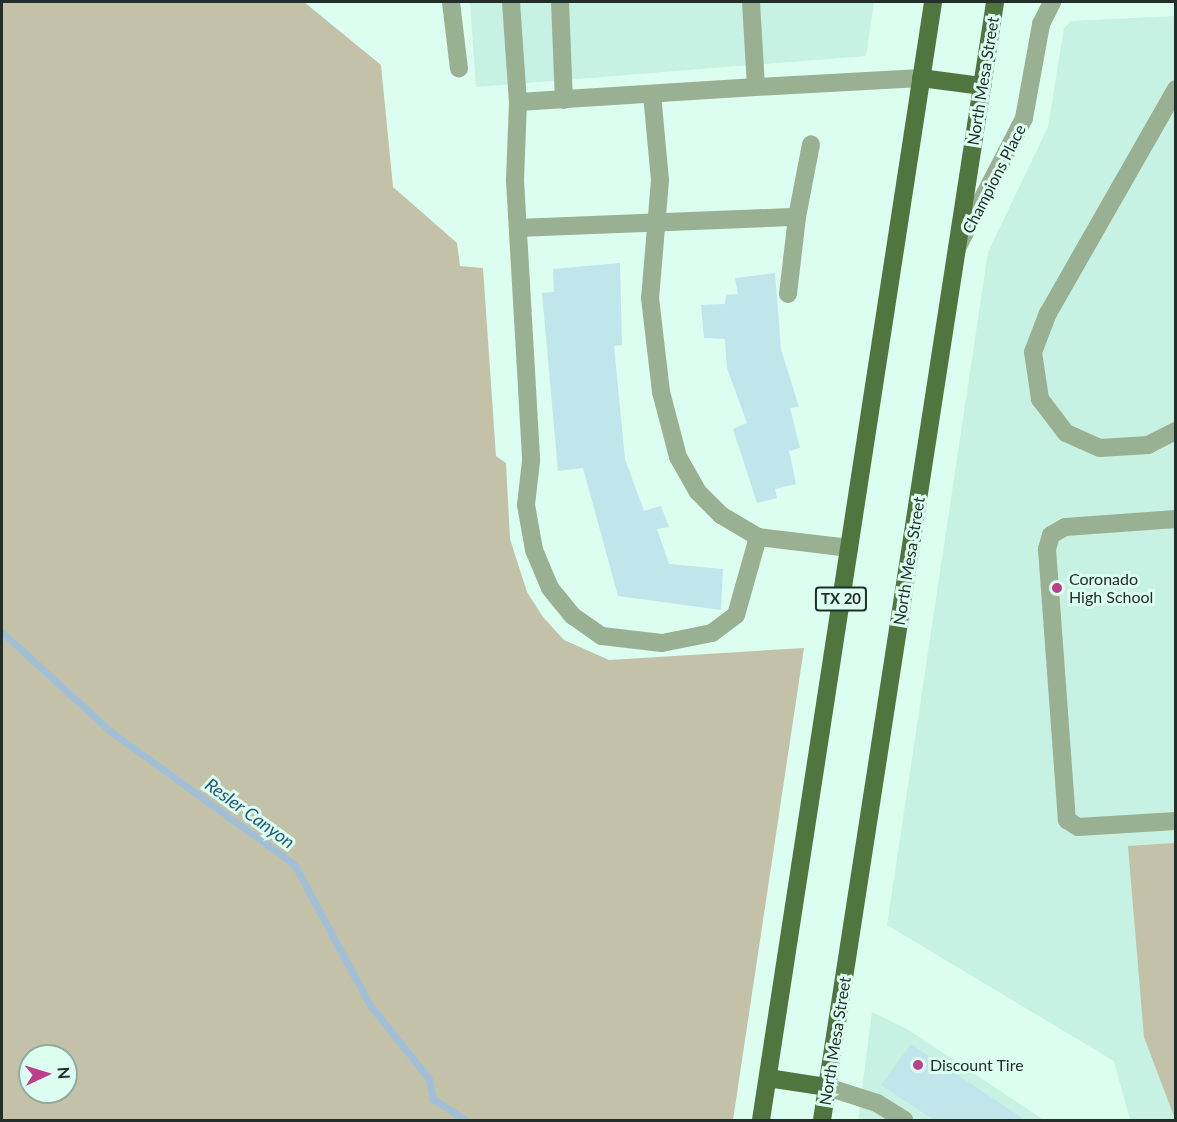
<!DOCTYPE html>
<style>
body{margin:0}
#map{position:relative;width:1177px;height:1122px;overflow:hidden;background:#dbfef1;font-family:Lato,sans-serif}
div>[style]{position:absolute}
.built>*{inset:0;background:#c7f1e2}
.green>*{inset:0;background:#c4c1a9}
.stream>*{height:7px;margin:-3.5px;padding:0 3.5px;transform-origin:3.5px;border-radius:3.5px;background:#a1c0d7}
.building>*{inset:0;background:#c0e5ea}
.minor>*{height:18px;margin:-9px;padding:0 9px;transform-origin:9px;border-radius:9px;background:#9ab092}
.major>*{height:18px;margin:-9px;padding:0 9px;transform-origin:9px;border-radius:9px;background:#50753f}
.dots>*{width:16px;height:16px;translate:-50% -50%;box-sizing:border-box;border:3px solid #dbfef1;border-radius:50%}
span{translate:-50% -50%;white-space:nowrap;text-align:center;line-height:1.15;-webkit-text-stroke:6px #dbfef1;paint-order:stroke}
.shield-label span{padding:2px 4px;background:#dbfef1;border:2px solid;border-radius:4px;-webkit-text-stroke-width:0}
.shield-label{font-size:15px;color:#212e2a;font-weight:700}
.street-label{font-size:16px;color:#212e2a}
.poi-label{font-size:16px;color:#212e2a}
.left{translate:0 -50%;text-align:left}
.water-label{font-size:18px;color:#27597b;font-style:italic}
.frame{position:absolute;inset:0;border:3px solid #212e2a;pointer-events:none}
.north{position:absolute;left:18px;top:1044px;width:60px;height:60px;box-sizing:border-box;background:#dbfef1;border:2px solid #91aba1;border-radius:50%;rotate:86deg;font-size:16px;font-weight:700;line-height:24px;text-align:center;color:#212e2a}
.north::after{content:'';display:block;margin:auto;width:21px;height:27px;background:#bc3e8c;clip-path:polygon(50% 0,100% 100%,50% 72%,0 100%)}
</style>
<div id="map">
<div class="built">
<i style="clip-path:polygon(470px 2px,874px 2px,866px 56px,476px 87px)"></i>
<i style="clip-path:polygon(1175px 16px,1175px 1120px,1130px 1120px,1114px 1061px,887px 925px,988px 252px,1048px 127px,1064px 28px,1071px 21px)"></i>
<i style="clip-path:polygon(872px 1012px,907px 1029px,1044px 1120px,858px 1120px)"></i>
</div>
<div class="green">
<i style="clip-path:polygon(evenodd,2px 2px,304px 2px,381px 65px,393px 187px,457px 243px,460px 266px,483px 268px,496px 456px,506px 463px,510px 539px,527px 592px,543px 617px,564px 640px,609px 660px,804px 648px,733px 1120px,2px 1120px,2px 2px,30px 1056px,66px 1056px,66px 1092px,30px 1092px,30px 1056px)"></i>
<i style="clip-path:polygon(1175px 843px,1176px 843px,1175px 1119px,1144px 1037px,1128px 846px)"></i>
</div>
<div class="stream">
<i style="left:2px;top:632px;width:147px;rotate:42.5deg"></i>
<i style="left:110px;top:731px;width:227px;rotate:35.9deg"></i>
<i style="left:294px;top:864px;width:160px;rotate:61.7deg"></i>
<i style="left:370px;top:1005px;width:95px;rotate:51.4deg"></i>
<i style="left:429px;top:1079px;width:20px;rotate:79deg"></i>
<i style="left:433px;top:1099px;width:38px;rotate:33deg"></i>
</div>
<div class="building">
<i style="clip-path:polygon(620px 263px,622px 345px,614px 346px,625px 459px,644px 511px,661px 506px,669px 527px,657px 529px,669px 564px,723px 569px,721px 610px,618px 596px,583px 468px,558px 471px,542px 293px,554px 292px,553px 269px)"></i>
<i style="clip-path:polygon(775px 273px,781px 349px,799px 407px,790px 408px,800px 448px,789px 451px,796px 484px,775px 489px,777px 498px,757px 503px,733px 429px,747px 423px,727px 368px,725px 339px,704px 338px,701px 305px,725px 304px,726px 295px,738px 294px,735px 278px)"></i>
<i style="clip-path:polygon(911px 1044px,1025px 1120px,934px 1120px,881px 1085px)"></i>
</div>
<div class="minor">
<i style="left:451px;top:2px;width:67px;rotate:83.2deg"></i>
<i style="left:511px;top:2px;width:100px;rotate:86deg"></i>
<i style="left:560px;top:2px;width:98px;rotate:87.7deg"></i>
<i style="left:751px;top:2px;width:85px;rotate:86.6deg"></i>
<i style="left:756px;top:87px;width:238px;rotate:176.4deg"></i>
<i style="left:518px;top:102px;width:78px;rotate:92.2deg"></i>
<i style="left:515px;top:180px;width:281px;rotate:86.7deg"></i>
<i style="left:531px;top:461px;width:44px;rotate:96.5deg"></i>
<i style="left:526px;top:505px;width:46px;rotate:79.9deg"></i>
<i style="left:534px;top:550px;width:41px;rotate:67.2deg"></i>
<i style="left:550px;top:588px;width:36px;rotate:51deg"></i>
<i style="left:573px;top:616px;width:35px;rotate:35deg"></i>
<i style="left:602px;top:636px;width:60px;rotate:6.7deg"></i>
<i style="left:662px;top:643px;width:51px;rotate:-11.3deg"></i>
<i style="left:712px;top:633px;width:30px;rotate:-37deg"></i>
<i style="left:736px;top:615px;width:81px;rotate:-74.2deg"></i>
<i style="left:758px;top:537px;width:92px;rotate:6.9deg"></i>
<i style="left:756px;top:87px;width:165px;rotate:-3.1deg"></i>
<i style="left:1176px;top:89px;width:258px;rotate:119.7deg"></i>
<i style="left:1048px;top:313px;width:42px;rotate:111deg"></i>
<i style="left:1033px;top:352px;width:48px;rotate:81.5deg"></i>
<i style="left:1040px;top:399px;width:43px;rotate:52.6deg"></i>
<i style="left:1066px;top:433px;width:37px;rotate:24deg"></i>
<i style="left:1100px;top:448px;width:48px;rotate:-3.6deg"></i>
<i style="left:1148px;top:445px;width:31px;rotate:-27deg"></i>
<i style="left:652px;top:94px;width:86px;rotate:84.7deg"></i>
<i style="left:660px;top:180px;width:118px;rotate:94.8deg"></i>
<i style="left:650px;top:298px;width:95px;rotate:83.3deg"></i>
<i style="left:661px;top:392px;width:67px;rotate:75.3deg"></i>
<i style="left:678px;top:457px;width:40px;rotate:60.3deg"></i>
<i style="left:698px;top:492px;width:33px;rotate:45deg"></i>
<i style="left:721px;top:515px;width:43px;rotate:30.7deg"></i>
<i style="left:518px;top:228px;width:279px;rotate:-2.3deg"></i>
<i style="left:797px;top:217px;width:74px;rotate:-79.1deg"></i>
<i style="left:957px;top:248px;width:146px;rotate:-62.7deg"></i>
<i style="left:1024px;top:118px;width:96px;rotate:-79.7deg"></i>
<i style="left:1041px;top:24px;width:25px;rotate:-63deg"></i>
<i style="left:788px;top:294px;width:78px;rotate:-83.3deg"></i>
<i style="left:1176px;top:519px;width:111px;rotate:175.9deg"></i>
<i style="left:1065px;top:527px;width:16px;rotate:150deg"></i>
<i style="left:1051px;top:535px;width:15px;rotate:106deg"></i>
<i style="left:1047px;top:549px;width:272px;rotate:85.8deg"></i>
<i style="left:1067px;top:820px;width:13px;rotate:32deg"></i>
<i style="left:1078px;top:827px;width:98px;rotate:-3.5deg"></i>
<i style="left:827px;top:1087px;width:52px;rotate:17.7deg"></i>
<i style="left:877px;top:1103px;width:32px;rotate:32deg"></i>
</div>
<div class="major">
<i style="left:921px;top:78px;width:62px;rotate:7.5deg"></i>
<i style="left:768px;top:1078px;width:60px;rotate:8.7deg"></i>
<i style="left:761px;top:1120px;width:1131px;rotate:-81.25deg"></i>
<i style="left:822px;top:1120px;width:1131px;rotate:-81.2deg"></i>
</div>
<div class="dots">
<i style="left:1057px;top:588px;background:#bc3e8c"></i>
<i style="left:918px;top:1065px;background:#bc3e8c"></i>
</div>
<div class="shield-label">
<span style="left:841px;top:599px">TX 20</span>
</div>
<div class="street-label">
<span style="left:983px;top:81px;rotate:-81deg">North Mesa Street</span>
<span style="left:994px;top:179px;rotate:-63deg">Champions Place</span>
<span style="left:909px;top:561px;rotate:-81deg">North Mesa Street</span>
<span style="left:835px;top:1041px;rotate:-81deg">North Mesa Street</span>
</div>
<div class="poi-label">
<span class="left" style="left:1069px;top:588px">Coronado<br>High School</span>
<span class="left" style="left:930px;top:1065px">Discount Tire</span>
</div>
<div class="water-label">
<span style="left:250px;top:813px;rotate:36deg">Resler Canyon</span>
</div>
<div class="frame"></div>
<div class="north">N</div>
</div>
